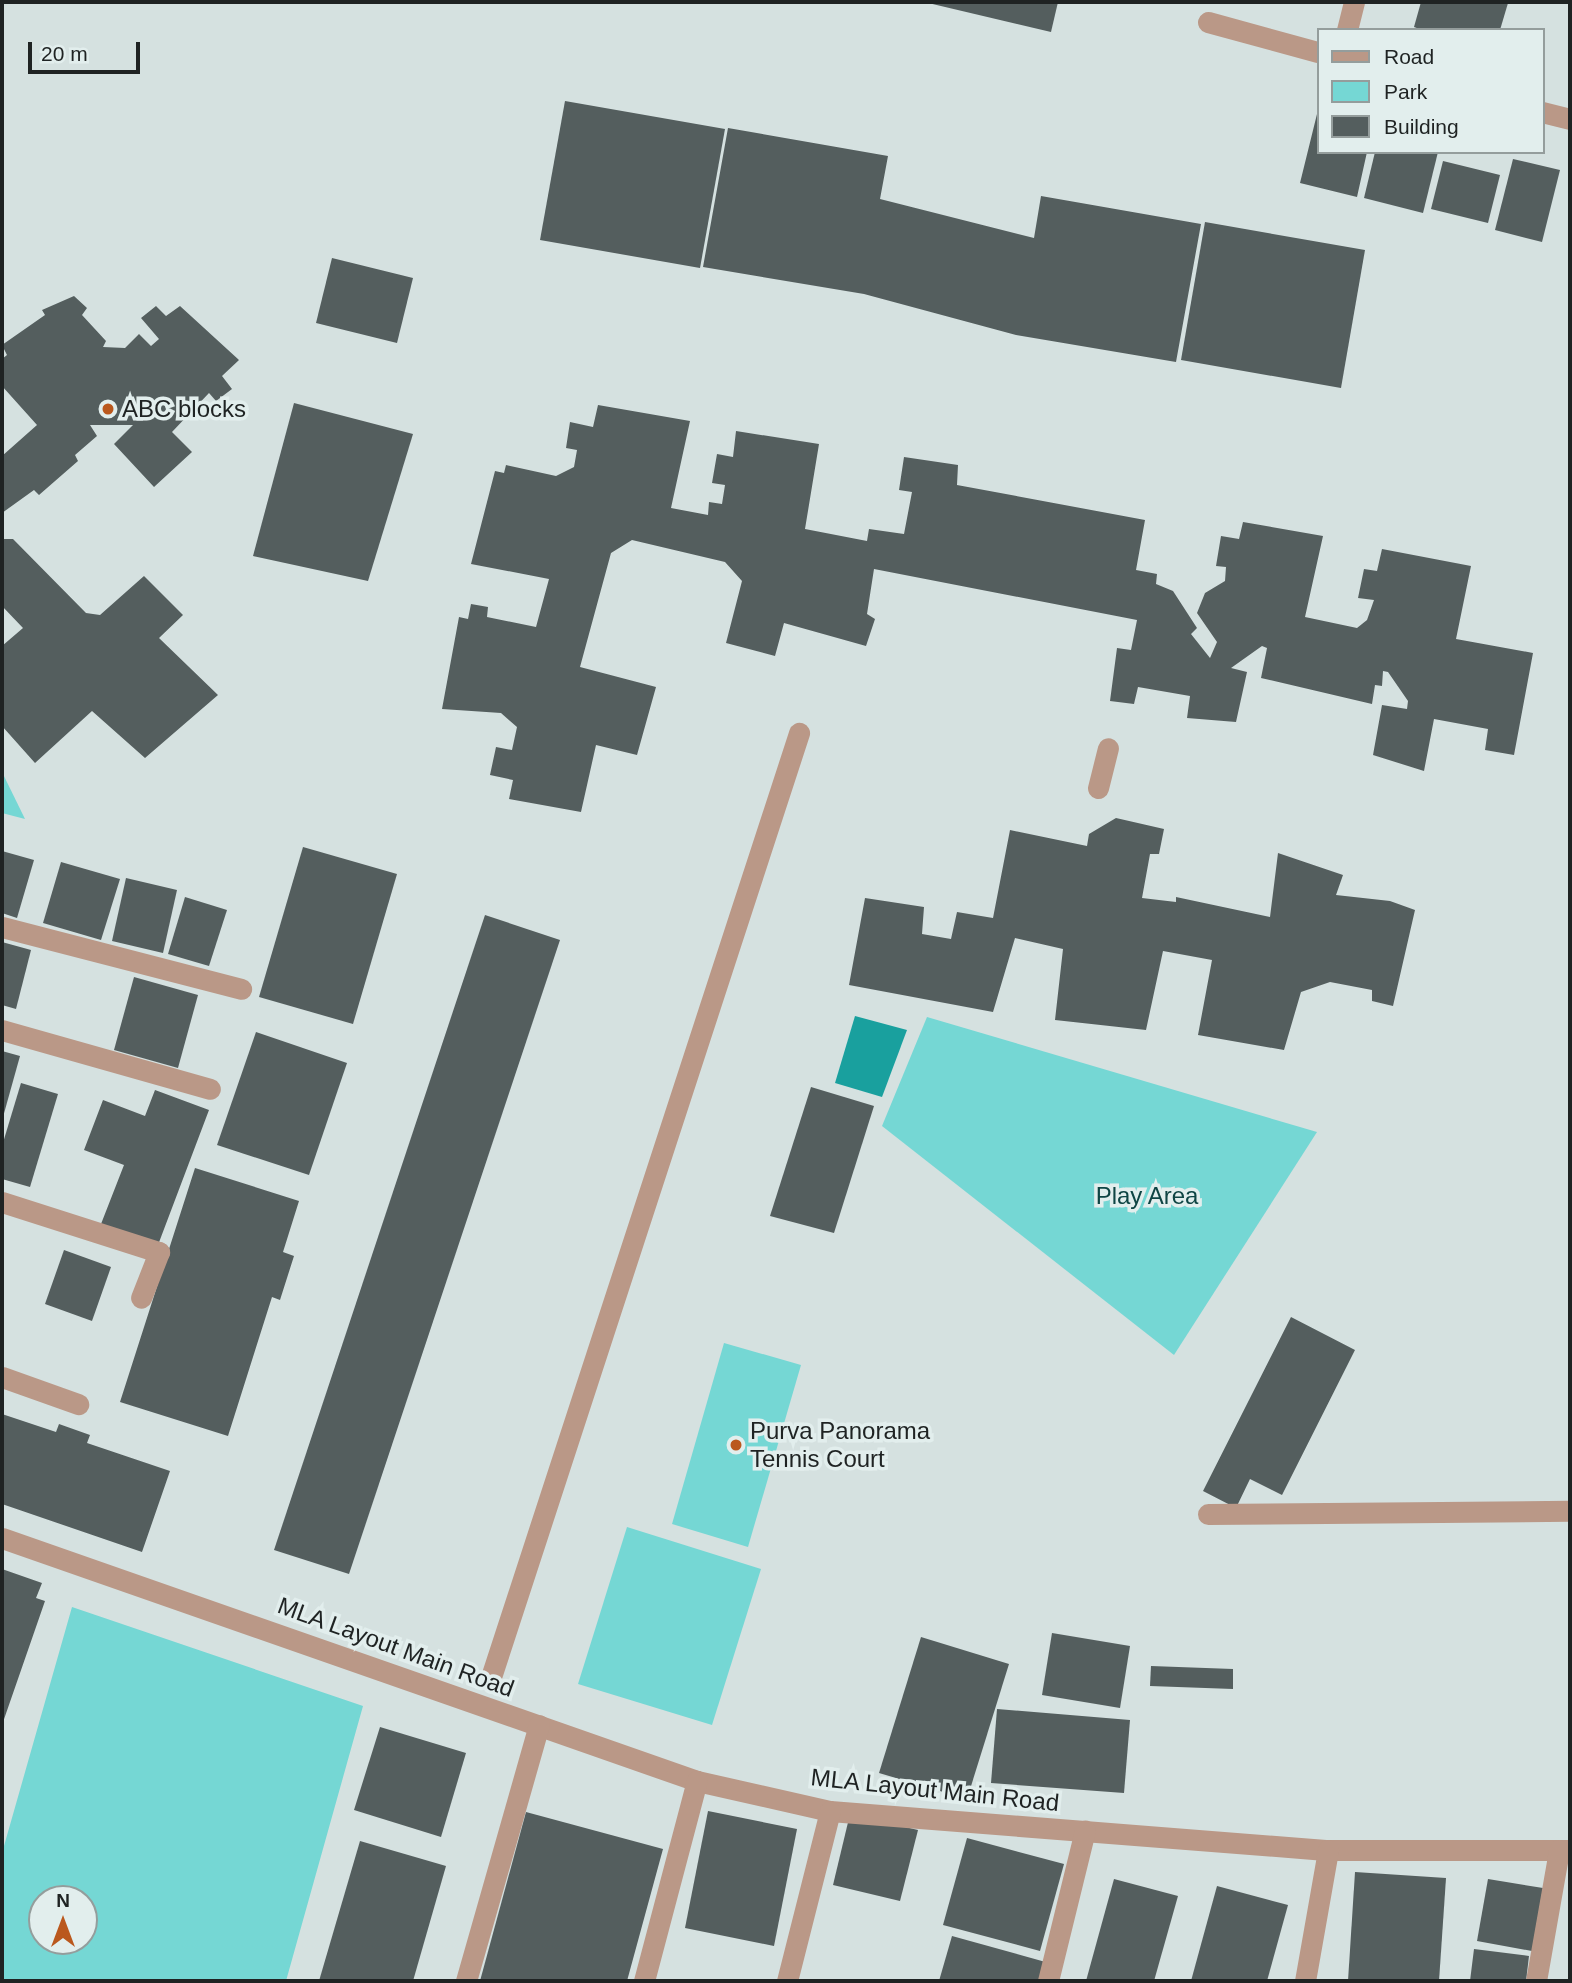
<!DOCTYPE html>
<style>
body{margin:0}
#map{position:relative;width:1572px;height:1983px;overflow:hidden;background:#d5e1e0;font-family:Helvetica,sans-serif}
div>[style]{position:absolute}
.green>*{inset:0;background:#75d7d4}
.water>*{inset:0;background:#19a09e}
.building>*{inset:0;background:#545e5e}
.minor>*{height:21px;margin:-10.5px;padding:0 10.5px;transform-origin:10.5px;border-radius:10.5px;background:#ba9887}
.dots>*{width:19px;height:19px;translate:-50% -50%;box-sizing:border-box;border:4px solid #e2eeed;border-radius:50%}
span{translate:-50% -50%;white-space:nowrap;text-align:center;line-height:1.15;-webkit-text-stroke:7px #e2eeed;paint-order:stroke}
.poi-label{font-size:24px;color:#1f2323}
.left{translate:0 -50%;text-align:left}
.park-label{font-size:24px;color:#0f4544}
.street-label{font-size:24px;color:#1f2323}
.frame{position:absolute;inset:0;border:4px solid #1f2323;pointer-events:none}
.legend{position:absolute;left:1317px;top:28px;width:228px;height:126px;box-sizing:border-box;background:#e2eeed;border:2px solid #949d9c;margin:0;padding:9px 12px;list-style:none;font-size:21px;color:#1f2323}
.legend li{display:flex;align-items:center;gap:14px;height:35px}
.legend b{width:35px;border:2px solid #949d9c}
.north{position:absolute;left:28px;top:1885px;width:70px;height:70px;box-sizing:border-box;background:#e2eeed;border:2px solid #949d9c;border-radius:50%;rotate:0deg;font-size:19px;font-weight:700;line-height:28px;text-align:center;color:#1f2323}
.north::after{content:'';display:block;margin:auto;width:24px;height:32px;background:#ba581d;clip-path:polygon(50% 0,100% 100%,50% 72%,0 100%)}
.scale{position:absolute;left:28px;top:42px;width:112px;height:32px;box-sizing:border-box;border:4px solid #1f2323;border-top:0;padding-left:9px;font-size:21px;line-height:24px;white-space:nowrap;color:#1f2323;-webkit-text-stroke:5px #e2eeed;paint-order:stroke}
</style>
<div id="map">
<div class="green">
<i style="clip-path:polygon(2px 772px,25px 819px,2px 813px)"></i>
<i style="clip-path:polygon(927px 1017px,1317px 1132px,1174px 1355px,882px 1126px)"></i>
<i style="clip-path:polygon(724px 1343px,801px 1365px,748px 1547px,672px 1524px)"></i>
<i style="clip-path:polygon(627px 1527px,761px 1569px,712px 1725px,578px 1684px)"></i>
<i style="clip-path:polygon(evenodd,72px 1607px,363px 1706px,286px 1981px,2px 1981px,2px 1853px,72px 1607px,84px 1899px,84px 1941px,42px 1941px,42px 1899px,84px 1899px)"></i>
</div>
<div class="water">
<i style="clip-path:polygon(855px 1016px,907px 1030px,882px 1097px,835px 1083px)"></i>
</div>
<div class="building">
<i style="clip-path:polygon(924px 2px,1058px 2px,1051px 32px)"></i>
<i style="clip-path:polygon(1421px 2px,1503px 2px,1508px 3px,1500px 30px,1422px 30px,1414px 27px)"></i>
<i style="clip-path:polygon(565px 101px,725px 129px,700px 268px,540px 240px)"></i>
<i style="clip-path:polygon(1317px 114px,1318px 152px,1367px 152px,1357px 197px,1300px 183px)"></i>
<i style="clip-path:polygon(728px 128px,888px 156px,880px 199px,1034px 238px,1041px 196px,1201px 224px,1176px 362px,1016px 335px,864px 294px,703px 267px)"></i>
<i style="clip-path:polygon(1375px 152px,1438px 152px,1423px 213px,1364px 198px)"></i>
<i style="clip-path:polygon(1513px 159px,1560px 170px,1542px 242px,1495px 230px)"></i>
<i style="clip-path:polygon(1443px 161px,1500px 175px,1488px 223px,1431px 209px)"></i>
<i style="clip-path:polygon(1205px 222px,1365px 250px,1341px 388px,1181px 360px)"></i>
<i style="clip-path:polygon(332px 258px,413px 278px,397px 343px,316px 323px)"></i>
<i style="clip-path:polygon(74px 296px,87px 308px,82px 315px,106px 341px,103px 347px,125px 348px,139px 334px,151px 346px,159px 339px,141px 318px,156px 306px,166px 316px,180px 306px,239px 360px,222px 376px,232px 389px,216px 401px,209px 393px,172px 432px,192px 452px,154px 487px,114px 444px,133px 425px,90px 425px,97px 436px,75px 455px,78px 461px,39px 495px,34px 490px,2px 513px,2px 456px,37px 425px,2px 386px,2px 359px,7px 355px,2px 345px,45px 315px,42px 310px)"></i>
<i style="clip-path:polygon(294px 403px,413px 434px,368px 581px,253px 556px)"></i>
<i style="clip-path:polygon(598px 405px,690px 421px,671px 508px,708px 515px,709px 502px,722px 504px,725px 485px,712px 483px,717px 454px,733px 457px,736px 431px,819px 444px,805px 529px,867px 541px,869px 529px,904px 534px,912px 492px,899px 490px,904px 457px,958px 465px,957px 485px,1145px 520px,1136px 570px,1157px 574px,1156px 584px,1173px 591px,1197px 628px,1191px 634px,1210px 658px,1217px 642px,1197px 613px,1205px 593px,1225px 581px,1226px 567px,1216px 566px,1221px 536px,1239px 539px,1243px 522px,1323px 536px,1305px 617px,1357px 628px,1367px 620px,1374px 600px,1358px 598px,1364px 569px,1377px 571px,1382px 549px,1471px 566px,1456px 639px,1533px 653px,1514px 755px,1485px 750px,1488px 729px,1434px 719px,1424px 771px,1373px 755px,1382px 705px,1407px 709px,1408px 701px,1388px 672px,1383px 671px,1382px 686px,1375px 685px,1372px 704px,1261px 678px,1267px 648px,1262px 646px,1231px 668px,1247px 672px,1236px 722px,1187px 718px,1190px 696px,1138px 687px,1134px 704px,1110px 701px,1117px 648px,1131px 650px,1137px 620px,874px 569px,867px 614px,875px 619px,866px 646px,784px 623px,775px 656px,726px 643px,742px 581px,725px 562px,632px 540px,611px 553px,580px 667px,656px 687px,637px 755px,596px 745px,581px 812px,509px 799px,513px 780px,490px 775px,496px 747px,512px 750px,517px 727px,501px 713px,442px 709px,459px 617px,468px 619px,471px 604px,488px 607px,487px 617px,536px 627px,549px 579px,471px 564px,495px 471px,504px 473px,506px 465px,556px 476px,574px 467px,577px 450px,566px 448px,570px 422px,593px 427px)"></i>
<i style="clip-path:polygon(2px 539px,13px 539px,86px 613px,100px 615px,144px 576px,183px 615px,159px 638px,218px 695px,145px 758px,92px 711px,35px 763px,2px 726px,2px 646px,23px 628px,2px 606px)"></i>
<i style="clip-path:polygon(1116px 818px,1164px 829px,1159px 854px,1150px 854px,1142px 898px,1176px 902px,1176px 897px,1270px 917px,1278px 853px,1343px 875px,1336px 895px,1390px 901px,1415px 910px,1393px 1006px,1372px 1001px,1372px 990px,1330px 982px,1301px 992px,1284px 1050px,1198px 1035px,1212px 960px,1163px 951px,1146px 1030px,1055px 1020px,1063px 949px,1015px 938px,993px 1012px,849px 985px,865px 898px,924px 907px,922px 934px,951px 939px,957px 912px,993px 918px,1010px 830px,1087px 846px,1089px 834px)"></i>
<i style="clip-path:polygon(303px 847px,397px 874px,353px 1024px,259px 997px)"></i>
<i style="clip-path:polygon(2px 851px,34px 860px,17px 918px,2px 913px)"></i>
<i style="clip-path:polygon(61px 862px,120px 879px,101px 940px,43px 923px)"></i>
<i style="clip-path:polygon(126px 878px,177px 890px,163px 953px,112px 941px)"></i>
<i style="clip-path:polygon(185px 897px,227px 910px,209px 966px,168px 954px)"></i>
<i style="clip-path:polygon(485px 915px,560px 940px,349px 1574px,274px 1550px)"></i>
<i style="clip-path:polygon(2px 942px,31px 950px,16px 1009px,2px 1005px)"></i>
<i style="clip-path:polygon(134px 977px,198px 995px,178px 1068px,114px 1050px)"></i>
<i style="clip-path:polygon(256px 1032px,347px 1063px,309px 1175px,217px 1145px)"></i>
<i style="clip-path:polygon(2px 1051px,20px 1056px,3px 1117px,2px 1117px)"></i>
<i style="clip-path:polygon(21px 1083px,58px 1094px,30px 1187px,2px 1179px,2px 1146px)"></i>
<i style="clip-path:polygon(811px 1087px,874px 1106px,834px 1233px,770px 1216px)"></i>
<i style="clip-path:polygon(155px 1090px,209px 1110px,158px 1245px,101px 1224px,124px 1165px,84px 1150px,103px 1100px,145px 1116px)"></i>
<i style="clip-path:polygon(195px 1168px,299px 1201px,283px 1252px,294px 1256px,280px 1300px,272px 1297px,228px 1436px,120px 1402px)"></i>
<i style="clip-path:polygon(64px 1250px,111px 1267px,92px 1321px,45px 1304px)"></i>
<i style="clip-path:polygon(1291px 1317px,1355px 1350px,1282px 1495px,1250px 1479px,1236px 1508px,1203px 1491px)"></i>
<i style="clip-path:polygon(2px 1414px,56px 1432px,59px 1424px,90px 1435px,87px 1443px,170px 1471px,142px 1552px,2px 1504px)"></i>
<i style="clip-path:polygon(2px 1569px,42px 1583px,36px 1598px,45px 1601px,2px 1725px)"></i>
<i style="clip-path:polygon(1052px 1633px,1130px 1646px,1120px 1708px,1042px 1695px)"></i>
<i style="clip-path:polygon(921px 1637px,1009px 1664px,967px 1799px,879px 1773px)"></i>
<i style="clip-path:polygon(1151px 1666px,1233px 1669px,1233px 1689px,1150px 1686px)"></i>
<i style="clip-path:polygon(997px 1709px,1130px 1720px,1124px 1793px,991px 1783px)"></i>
<i style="clip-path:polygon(380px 1727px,466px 1753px,441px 1837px,354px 1810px)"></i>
<i style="clip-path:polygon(708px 1811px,797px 1829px,774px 1946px,685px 1928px)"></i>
<i style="clip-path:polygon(526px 1812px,663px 1849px,627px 1981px,480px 1981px)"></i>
<i style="clip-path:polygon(850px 1814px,918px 1830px,900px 1901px,833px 1885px)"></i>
<i style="clip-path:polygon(967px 1838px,1064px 1864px,1040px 1951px,943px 1925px)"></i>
<i style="clip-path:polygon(360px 1841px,446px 1866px,413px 1981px,319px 1981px)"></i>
<i style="clip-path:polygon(1355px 1872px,1446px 1878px,1439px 1981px,1348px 1981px)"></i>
<i style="clip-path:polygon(1114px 1879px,1178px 1896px,1154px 1981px,1086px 1981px)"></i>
<i style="clip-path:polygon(1488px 1879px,1543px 1888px,1532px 1951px,1477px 1941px)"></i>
<i style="clip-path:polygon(1217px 1886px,1288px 1905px,1267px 1981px,1191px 1981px)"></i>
<i style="clip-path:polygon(952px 1936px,1049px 1963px,1044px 1981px,939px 1981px)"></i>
<i style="clip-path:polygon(1474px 1949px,1529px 1956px,1526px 1981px,1470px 1981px)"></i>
</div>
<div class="minor">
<i style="left:1208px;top:22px;width:114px;rotate:15.3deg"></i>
<i style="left:1347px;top:30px;width:29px;rotate:-76deg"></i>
<i style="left:1542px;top:112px;width:29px;rotate:14deg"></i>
<i style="left:1098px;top:788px;width:41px;rotate:-76deg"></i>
<i style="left:2px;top:927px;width:247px;rotate:14.5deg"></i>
<i style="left:2px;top:1030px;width:216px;rotate:15.8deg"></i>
<i style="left:2px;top:1202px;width:165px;rotate:17.7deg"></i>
<i style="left:159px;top:1252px;width:49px;rotate:111.4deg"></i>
<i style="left:2px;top:1377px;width:81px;rotate:19.6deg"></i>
<i style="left:1208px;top:1514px;width:362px;rotate:-0.5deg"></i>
<i style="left:2px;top:1538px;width:736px;rotate:19.27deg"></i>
<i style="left:697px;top:1781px;width:136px;rotate:12.7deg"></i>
<i style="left:830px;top:1811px;width:500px;rotate:4.5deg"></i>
<i style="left:1328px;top:1850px;width:242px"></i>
<i style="left:492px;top:1674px;width:990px;rotate:-71.93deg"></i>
<i style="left:466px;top:1981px;width:266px;rotate:-74.1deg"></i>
<i style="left:644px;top:1981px;width:207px;rotate:-75.2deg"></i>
<i style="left:787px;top:1981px;width:175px;rotate:-75.8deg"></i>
<i style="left:1048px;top:1981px;width:155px;rotate:-76.2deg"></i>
<i style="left:1305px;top:1981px;width:133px;rotate:-80deg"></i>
<i style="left:1536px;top:1981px;width:133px;rotate:-80deg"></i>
</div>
<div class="dots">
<i style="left:108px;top:409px;background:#ba581d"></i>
<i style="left:736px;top:1445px;background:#ba581d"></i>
</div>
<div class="poi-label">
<span class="left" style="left:122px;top:409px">ABC blocks</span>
<span class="left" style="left:750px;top:1445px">Purva Panorama<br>Tennis Court</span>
</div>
<div class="park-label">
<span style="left:1147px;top:1196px">Play Area</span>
</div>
<div class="street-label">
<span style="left:396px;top:1647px;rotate:20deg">MLA Layout Main Road</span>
<span style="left:935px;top:1790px;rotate:6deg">MLA Layout Main Road</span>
</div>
<div class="frame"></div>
<ul class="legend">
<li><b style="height:9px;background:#ba9887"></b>Road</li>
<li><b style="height:19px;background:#75d7d4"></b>Park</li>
<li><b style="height:19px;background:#545e5e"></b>Building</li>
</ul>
<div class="north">N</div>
<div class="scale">20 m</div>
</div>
